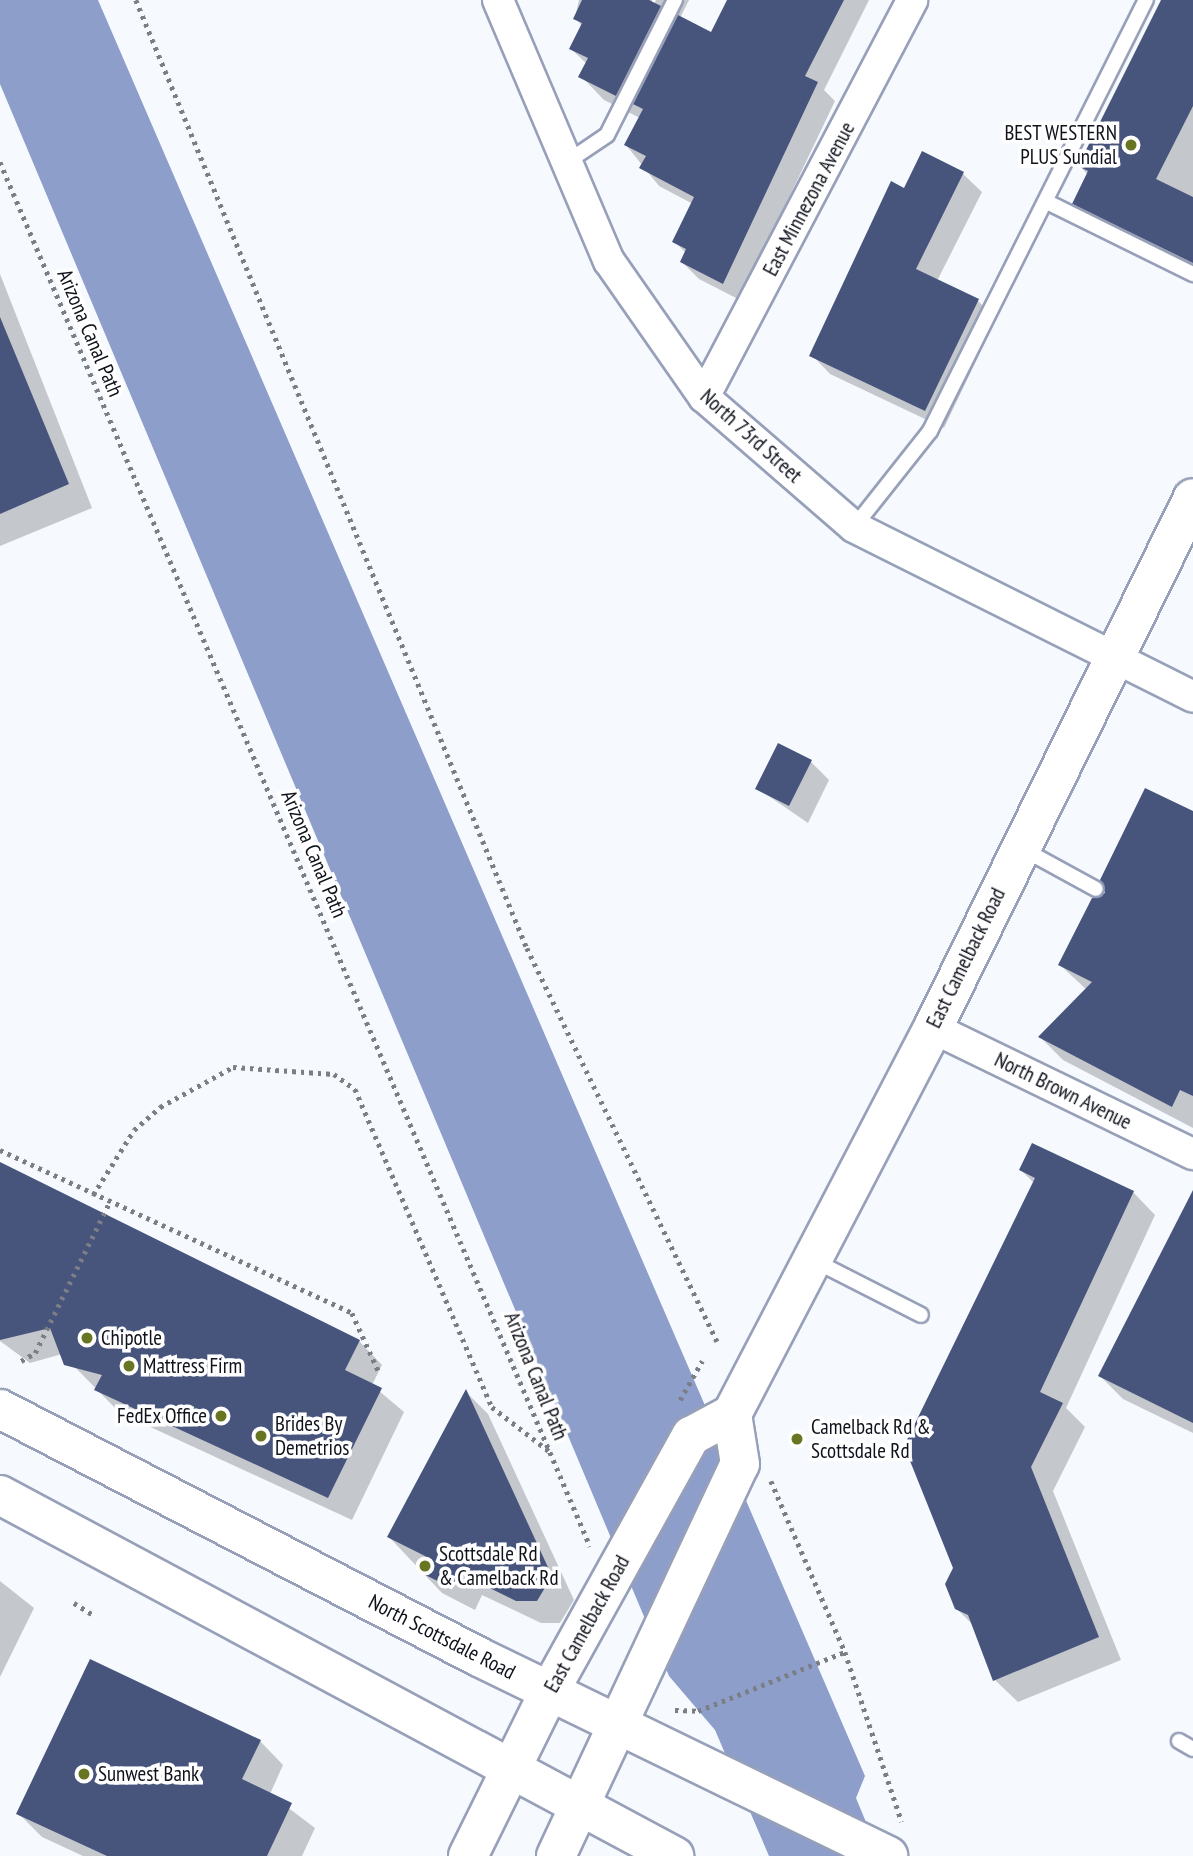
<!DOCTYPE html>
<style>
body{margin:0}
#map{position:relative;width:1193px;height:1856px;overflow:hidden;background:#f6f9fe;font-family:"PT Sans Narrow",sans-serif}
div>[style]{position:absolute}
.water>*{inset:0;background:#8d9eca}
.shadow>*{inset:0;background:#0003}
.building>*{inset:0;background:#47557d}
.path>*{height:4.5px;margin-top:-2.25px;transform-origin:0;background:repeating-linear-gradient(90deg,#7b7e85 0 3.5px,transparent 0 8.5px)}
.roads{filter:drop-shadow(2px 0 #97a0b8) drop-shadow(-2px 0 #97a0b8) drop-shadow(0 2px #97a0b8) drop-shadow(0 -2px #97a0b8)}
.service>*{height:14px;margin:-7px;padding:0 7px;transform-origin:7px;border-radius:7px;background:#fff}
.minor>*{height:30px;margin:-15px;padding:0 15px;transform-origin:15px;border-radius:15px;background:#fff}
.primary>*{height:38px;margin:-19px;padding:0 19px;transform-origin:19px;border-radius:19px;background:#fff}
.dots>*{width:19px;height:19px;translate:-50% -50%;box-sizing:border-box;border:4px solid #fff;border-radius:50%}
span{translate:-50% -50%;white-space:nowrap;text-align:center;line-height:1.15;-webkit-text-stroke:7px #fff;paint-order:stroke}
.poi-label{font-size:21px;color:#0f121b}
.right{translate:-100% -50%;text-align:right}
.left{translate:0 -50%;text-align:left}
.street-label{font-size:21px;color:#0f121b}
</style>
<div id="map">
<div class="water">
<i style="clip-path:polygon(0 0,98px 0,865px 1776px,856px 1798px,880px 1856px,769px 1856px,715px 1730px,669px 1676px,0 84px)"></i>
</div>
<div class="shadow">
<i style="clip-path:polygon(579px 0,652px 0,651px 11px,656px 0,689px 0,680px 18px,712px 34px,729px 0,869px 0,824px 90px,835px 101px,740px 300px,699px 279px,682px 262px,686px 253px,675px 242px,693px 204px,659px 186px,626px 145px,640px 118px,604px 100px,581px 76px,587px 64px,571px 49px,582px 26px,575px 18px)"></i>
<i style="clip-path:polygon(1163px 0,1193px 0,1193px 275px,1097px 226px,1074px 203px,1088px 175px,1080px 166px)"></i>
<i style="clip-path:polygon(923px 154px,963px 174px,982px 192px,937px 281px,978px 301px,996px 319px,944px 428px,830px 374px,812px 355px)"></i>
<i style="clip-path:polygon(0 274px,92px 508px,0 546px)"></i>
<i style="clip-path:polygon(778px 746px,811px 762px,829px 780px,808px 823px,757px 788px)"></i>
<i style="clip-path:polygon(1193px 813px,1193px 1128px,1063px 1060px,1040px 1037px,1087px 990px,1060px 965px,1107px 894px)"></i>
<i style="clip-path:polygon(0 1165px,359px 1341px,382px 1365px,372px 1385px,404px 1412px,352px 1520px,120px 1413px,62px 1354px,30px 1363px,0 1341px)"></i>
<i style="clip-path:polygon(1021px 1170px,1133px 1192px,1155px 1215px,1066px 1408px,1085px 1427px,1053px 1491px,1121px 1660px,1018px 1702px,995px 1680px,973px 1625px,956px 1608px,955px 1569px,1034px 1183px)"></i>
<i style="clip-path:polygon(1193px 1221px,1193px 1433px,1123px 1399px,1100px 1376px)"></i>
<i style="clip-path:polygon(466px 1392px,488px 1414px,574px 1600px,560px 1623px,541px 1623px,482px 1595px,475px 1610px,442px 1593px,389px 1537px)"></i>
<i style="clip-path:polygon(0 1581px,34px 1608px,0 1677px)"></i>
<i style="clip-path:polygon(260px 1741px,283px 1765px,270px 1794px,315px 1828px,302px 1856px,83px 1856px,42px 1837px,18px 1813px)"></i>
</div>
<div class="building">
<i style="clip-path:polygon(582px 0,649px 0,661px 6px,616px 96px,578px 77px,588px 58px,569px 49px,582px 23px,573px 19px)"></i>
<i style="clip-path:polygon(727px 0,844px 0,805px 76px,818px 82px,723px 284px,680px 262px,686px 249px,672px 242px,694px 197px,639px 168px,646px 156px,624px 145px,643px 109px,633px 104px,678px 15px,711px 32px)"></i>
<i style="clip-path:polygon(1161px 0,1193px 0,1193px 106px,1156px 179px,1193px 197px,1193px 263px,1072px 204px,1088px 171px,1078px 166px)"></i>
<i style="clip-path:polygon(922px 151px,964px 172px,916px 269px,979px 299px,925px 411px,809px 356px,891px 181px,904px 188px)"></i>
<i style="clip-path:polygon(0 317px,69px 484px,0 514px)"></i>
<i style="clip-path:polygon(778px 743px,812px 760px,789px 806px,755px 789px)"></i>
<i style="clip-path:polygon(1145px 788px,1193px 811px,1193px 1096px,1180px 1090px,1172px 1107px,1038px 1037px,1092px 982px,1058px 965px,1092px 898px,1105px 893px,1100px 880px)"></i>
<i style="clip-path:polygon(1032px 1143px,1134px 1191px,1040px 1392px,1063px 1403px,1031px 1467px,1099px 1637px,993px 1681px,968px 1615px,955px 1609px,945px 1584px,953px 1568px,904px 1446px,1035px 1178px,1019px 1170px)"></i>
<i style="clip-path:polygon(0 1162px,360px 1340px,345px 1370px,382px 1388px,328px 1498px,94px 1390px,102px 1375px,64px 1365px,50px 1328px,0 1340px)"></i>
<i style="clip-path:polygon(1193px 1190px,1193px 1423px,1098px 1376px)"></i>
<i style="clip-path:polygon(466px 1389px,552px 1576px,537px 1601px,516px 1601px,459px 1573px,452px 1588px,417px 1571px,425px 1556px,387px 1537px)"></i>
<i style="clip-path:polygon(90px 1659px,261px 1740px,242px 1779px,292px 1803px,267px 1856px,107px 1856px,16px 1814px)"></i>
</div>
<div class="path">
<i style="left:136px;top:0;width:1025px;rotate:67.59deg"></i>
<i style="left:527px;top:948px;width:437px;rotate:64.2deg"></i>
<i style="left:0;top:162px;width:1505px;rotate:66.91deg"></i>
<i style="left:0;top:1150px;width:388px;rotate:24.8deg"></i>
<i style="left:352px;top:1313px;width:65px;rotate:65.4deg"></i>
<i style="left:93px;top:1195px;width:77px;rotate:-57.8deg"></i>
<i style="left:134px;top:1130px;width:35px;rotate:-41deg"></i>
<i style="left:160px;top:1107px;width:83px;rotate:-28.7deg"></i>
<i style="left:233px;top:1067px;width:101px;rotate:4deg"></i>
<i style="left:334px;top:1074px;width:26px;rotate:36deg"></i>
<i style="left:355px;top:1089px;width:346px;rotate:66.7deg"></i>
<i style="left:492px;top:1407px;width:72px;rotate:37.7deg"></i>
<i style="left:21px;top:1361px;width:16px;rotate:-30deg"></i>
<i style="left:35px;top:1353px;width:167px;rotate:-63.7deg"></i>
<i style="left:680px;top:1400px;width:45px;rotate:-60.6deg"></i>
<i style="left:771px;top:1481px;width:186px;rotate:66.6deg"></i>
<i style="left:845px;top:1652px;width:179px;rotate:71.5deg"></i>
<i style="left:74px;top:1603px;width:25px;rotate:32deg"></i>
<i style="left:675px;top:1710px;width:23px;rotate:2deg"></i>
<i style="left:698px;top:1711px;width:158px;rotate:-21.9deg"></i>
</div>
<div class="roads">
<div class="service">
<i style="left:567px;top:162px;width:48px;rotate:-34deg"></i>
<i style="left:607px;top:135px;width:151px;rotate:-63.3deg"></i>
<i style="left:1047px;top:202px;width:163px;rotate:26.3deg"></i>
<i style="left:854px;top:527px;width:122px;rotate:-51.6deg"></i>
<i style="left:930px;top:431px;width:482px;rotate:-63.4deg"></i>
<i style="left:1021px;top:848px;width:85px;rotate:28.7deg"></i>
<i style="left:813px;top:1260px;width:121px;rotate:27deg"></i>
<i style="left:1179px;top:1741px;width:16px;rotate:30deg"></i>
</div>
<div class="minor">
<i style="left:498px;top:0;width:284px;rotate:67deg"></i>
<i style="left:609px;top:261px;width:166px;rotate:55.1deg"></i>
<i style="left:704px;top:397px;width:198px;rotate:40.9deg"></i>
<i style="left:854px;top:527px;width:379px;rotate:26.6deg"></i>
<i style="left:704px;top:397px;width:448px;rotate:-62.3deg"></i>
<i style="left:933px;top:1028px;width:289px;rotate:25.9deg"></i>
</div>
<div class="primary">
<i style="left:0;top:1409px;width:539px;rotate:27.37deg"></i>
<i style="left:479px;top:1657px;width:455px;rotate:25.9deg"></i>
<i style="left:0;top:1495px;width:765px;rotate:28.17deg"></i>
<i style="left:468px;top:1856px;width:183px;rotate:-63.7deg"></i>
<i style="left:549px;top:1692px;width:293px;rotate:-61deg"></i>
<i style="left:691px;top:1436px;width:47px;rotate:-28.2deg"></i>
<i style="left:556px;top:1856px;width:433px;rotate:-64.9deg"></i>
<i style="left:740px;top:1464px;width:51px;rotate:-99.1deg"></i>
<i style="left:732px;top:1414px;width:435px;rotate:-62.5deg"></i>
<i style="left:933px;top:1028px;width:590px;rotate:-63.87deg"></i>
</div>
</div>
<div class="dots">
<i style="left:1131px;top:145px;background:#687623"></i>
<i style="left:87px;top:1338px;background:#687623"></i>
<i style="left:129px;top:1366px;background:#687623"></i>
<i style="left:221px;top:1416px;background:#687623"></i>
<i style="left:261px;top:1436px;background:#687623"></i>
<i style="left:797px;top:1439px;background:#687623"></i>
<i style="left:425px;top:1566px;background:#687623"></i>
<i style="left:84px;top:1774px;background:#687623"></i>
</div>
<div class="poi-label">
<span class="right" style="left:1117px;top:145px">BEST WESTERN<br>PLUS Sundial</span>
<span class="left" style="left:101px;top:1338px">Chipotle</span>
<span class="left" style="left:143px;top:1366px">Mattress Firm</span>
<span class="right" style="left:207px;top:1416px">FedEx Office</span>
<span class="left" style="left:275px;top:1436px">Brides By<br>Demetrios</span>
<span class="left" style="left:811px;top:1439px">Camelback Rd &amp;<br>Scottsdale Rd</span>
<span class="left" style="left:439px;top:1566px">Scottsdale Rd<br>&amp; Camelback Rd</span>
<span class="left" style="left:98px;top:1774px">Sunwest Bank</span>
</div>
<div class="street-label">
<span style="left:809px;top:199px;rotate:-62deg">East Minnezona Avenue</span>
<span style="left:90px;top:333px;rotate:67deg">Arizona Canal Path</span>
<span style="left:751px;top:436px;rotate:42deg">North 73rd Street</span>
<span style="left:314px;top:854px;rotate:67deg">Arizona Canal Path</span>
<span style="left:966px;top:958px;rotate:-64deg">East Camelback Road</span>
<span style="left:1063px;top:1091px;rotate:26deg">North Brown Avenue</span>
<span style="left:536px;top:1376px;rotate:68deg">Arizona Canal Path</span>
<span style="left:587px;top:1624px;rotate:-61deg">East Camelback Road</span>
<span style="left:442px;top:1637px;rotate:27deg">North Scottsdale Road</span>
</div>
</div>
